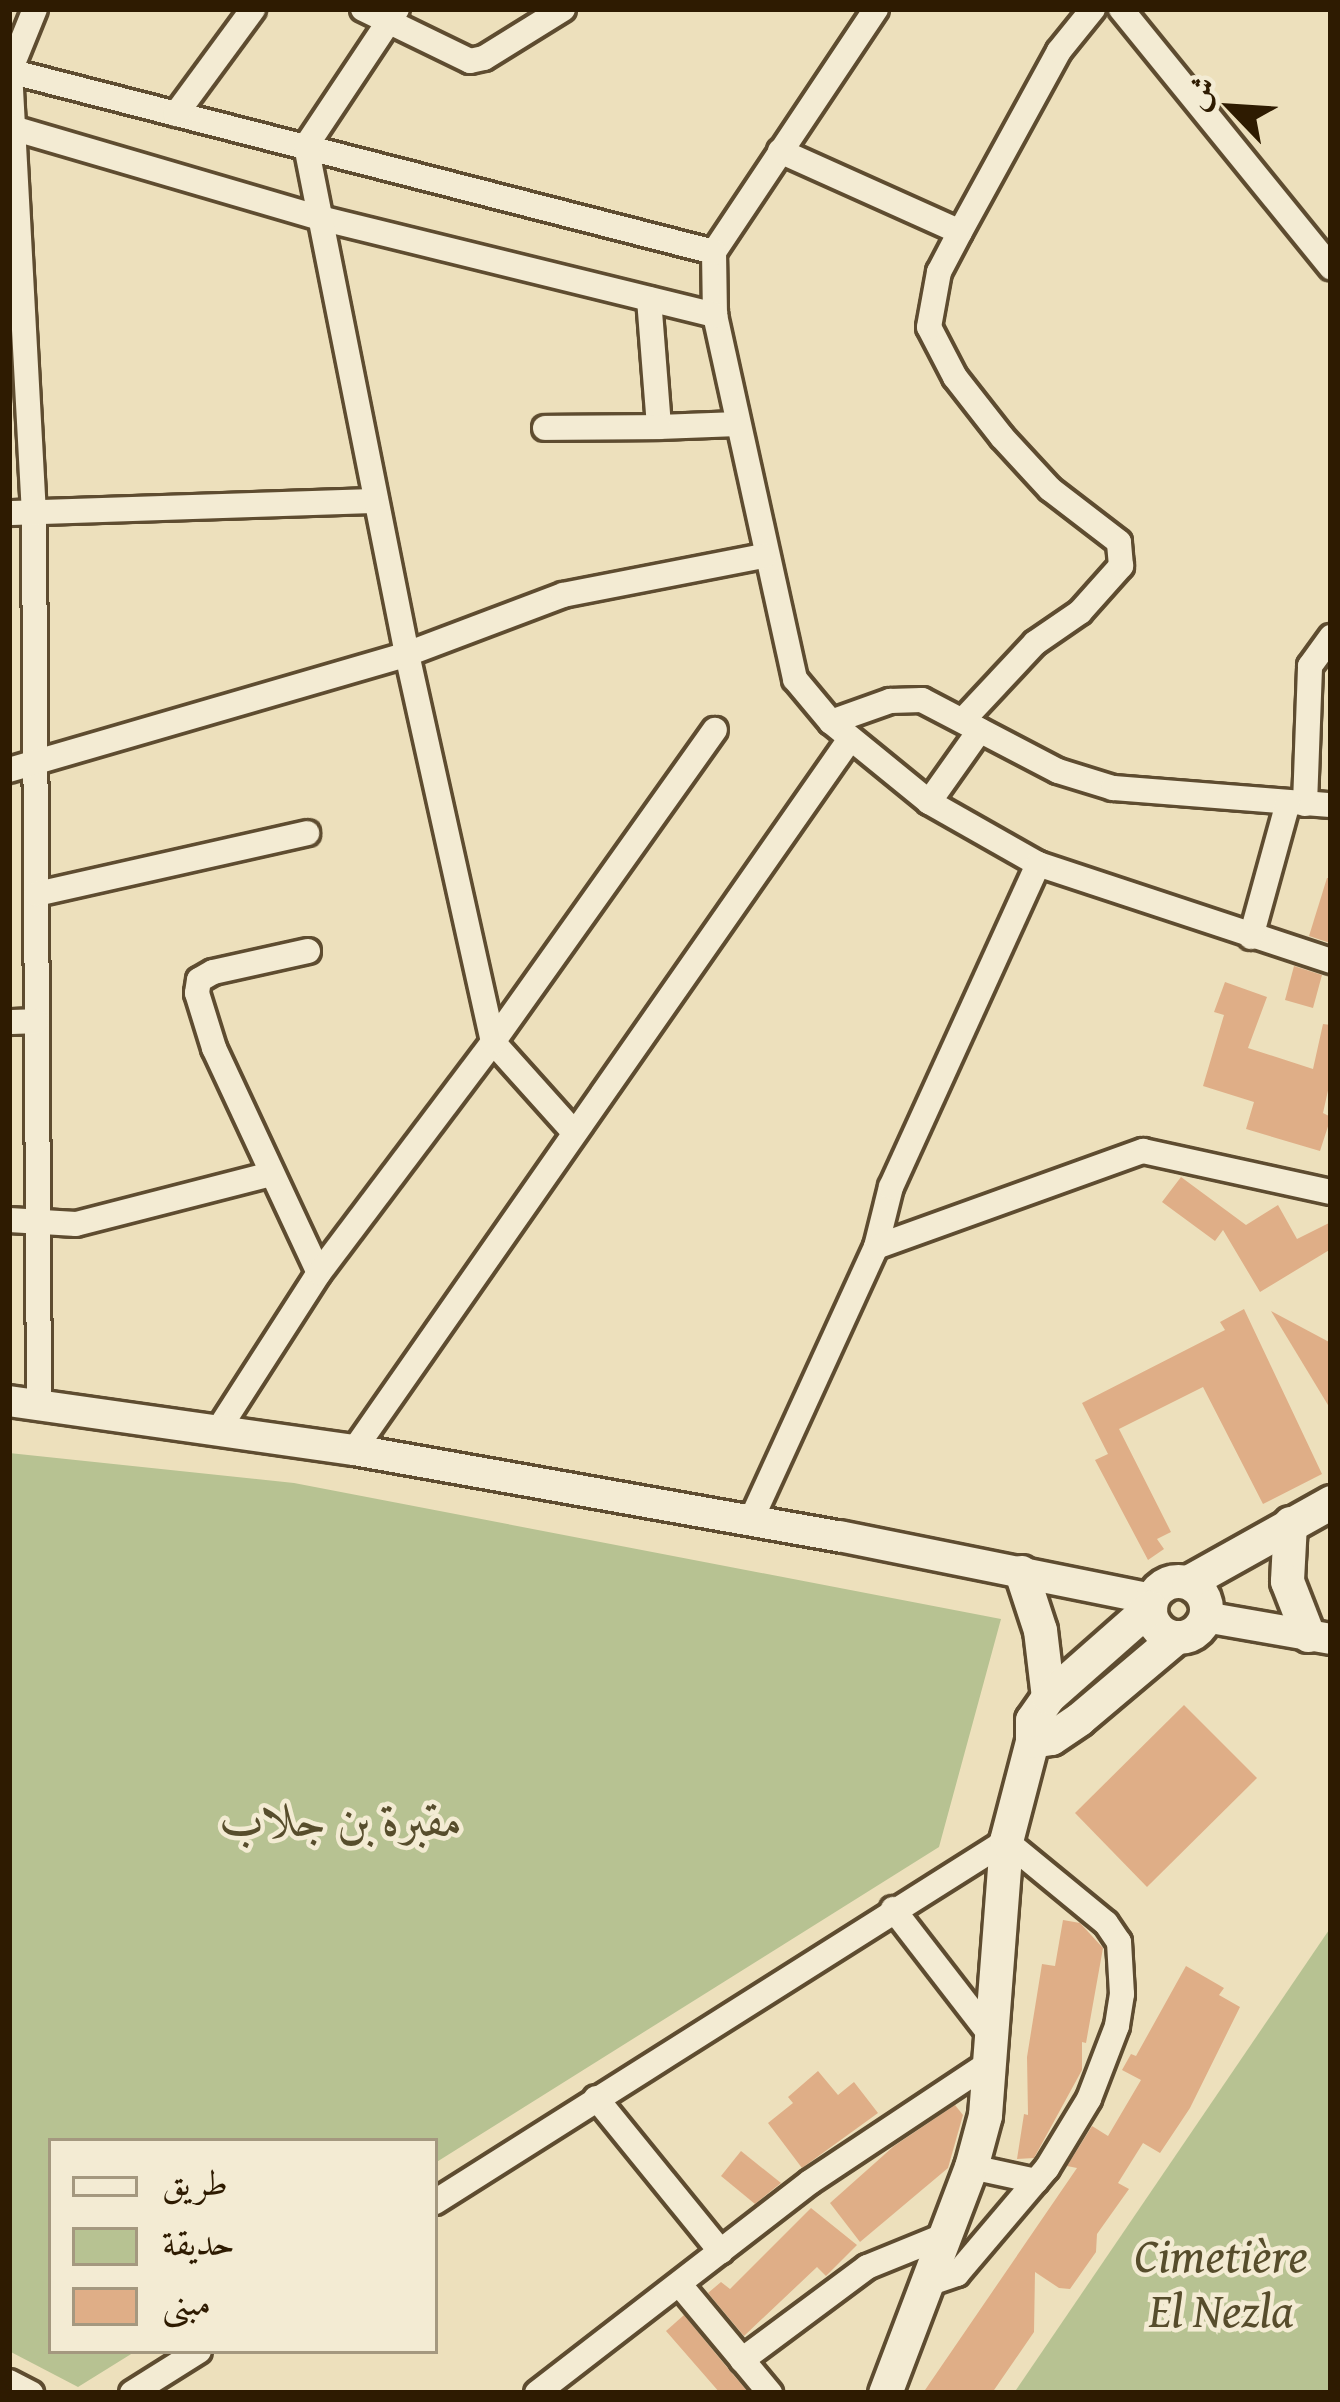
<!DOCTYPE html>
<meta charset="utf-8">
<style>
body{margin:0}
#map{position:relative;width:1340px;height:2402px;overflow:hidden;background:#ede0bc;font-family:"Gentium Book Plus",Amiri,serif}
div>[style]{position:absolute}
.green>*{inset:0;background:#b7c292}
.building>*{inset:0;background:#dfae87}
.roads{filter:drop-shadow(3px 0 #5e4c30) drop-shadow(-3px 0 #5e4c30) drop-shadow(0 3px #5e4c30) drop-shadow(0 -3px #5e4c30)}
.minor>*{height:24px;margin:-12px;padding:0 12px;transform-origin:12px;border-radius:12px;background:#f3ebd3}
.tertiary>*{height:30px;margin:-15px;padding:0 15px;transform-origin:15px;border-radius:15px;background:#f3ebd3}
.secondary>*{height:33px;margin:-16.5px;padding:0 16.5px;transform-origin:16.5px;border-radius:16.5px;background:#f3ebd3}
.secondary>.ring{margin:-16.5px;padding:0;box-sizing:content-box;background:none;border:33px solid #f3ebd3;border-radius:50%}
span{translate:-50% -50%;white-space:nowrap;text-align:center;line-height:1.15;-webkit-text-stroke:9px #f3ebd3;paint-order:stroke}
.park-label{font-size:48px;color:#574d2c;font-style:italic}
.frame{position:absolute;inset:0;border:12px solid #2e1b01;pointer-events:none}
.legend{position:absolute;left:48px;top:2138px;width:390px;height:216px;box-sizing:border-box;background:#f3ebd3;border:3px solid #a4987f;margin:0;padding:15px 21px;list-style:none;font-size:36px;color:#2e1b01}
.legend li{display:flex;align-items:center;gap:24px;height:60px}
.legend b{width:60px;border:3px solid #a4987f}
.north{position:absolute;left:1172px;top:48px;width:120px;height:120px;-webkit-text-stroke:9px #f3ebd3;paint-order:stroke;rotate:295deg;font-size:33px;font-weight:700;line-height:48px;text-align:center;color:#2e1b01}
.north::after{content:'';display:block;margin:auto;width:42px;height:54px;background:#2e1b01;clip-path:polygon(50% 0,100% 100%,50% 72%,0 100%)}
</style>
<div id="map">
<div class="green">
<i style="clip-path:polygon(9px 1453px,294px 1483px,1001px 1619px,939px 1847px,435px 2163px,435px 2141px,51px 2141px,51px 2351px,136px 2351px,78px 2387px,9px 2351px)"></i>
<i style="clip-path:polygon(1331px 1927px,1331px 2393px,1014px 2393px)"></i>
</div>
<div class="building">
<i style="clip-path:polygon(1327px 878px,1331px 878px,1330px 943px,1309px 936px)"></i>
<i style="clip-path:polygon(1294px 966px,1322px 975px,1313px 1008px,1285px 1000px)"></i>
<i style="clip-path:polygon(1225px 982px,1267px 997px,1248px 1048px,1313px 1069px,1323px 1024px,1331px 1025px,1331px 1077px,1323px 1113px,1331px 1117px,1320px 1151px,1246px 1129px,1254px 1102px,1203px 1086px,1224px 1015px,1214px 1012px)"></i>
<i style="clip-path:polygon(1181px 1177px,1246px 1225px,1278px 1205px,1297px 1239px,1331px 1222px,1331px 1249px,1260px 1292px,1223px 1230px,1215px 1241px,1162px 1202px)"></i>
<i style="clip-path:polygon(1244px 1309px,1322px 1474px,1263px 1504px,1203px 1387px,1119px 1429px,1171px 1532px,1157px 1539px,1164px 1549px,1148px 1560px,1095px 1460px,1108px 1454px,1082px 1403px,1225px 1330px,1220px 1322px)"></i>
<i style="clip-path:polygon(1271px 1311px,1331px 1343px,1331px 1410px)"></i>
<i style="clip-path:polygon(1184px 1705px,1257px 1778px,1147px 1887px,1075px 1813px)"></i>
<i style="clip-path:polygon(1063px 1920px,1080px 1923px,1103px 1948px,1086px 2043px,1082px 2042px,1082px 2070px,1034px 2158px,1017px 2159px,1024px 2114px,1028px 2115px,1027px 2057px,1042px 1964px,1055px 1966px)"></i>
<i style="clip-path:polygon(1186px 1966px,1224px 1988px,1219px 1995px,1240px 2007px,1190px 2108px,1160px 2153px,1143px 2143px,1118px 2183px,1129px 2189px,1097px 2234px,1096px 2252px,1070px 2289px,1059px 2288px,1035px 2272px,1034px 2332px,992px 2393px,923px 2393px,1077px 2168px,1067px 2166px,1092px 2126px,1108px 2136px,1141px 2080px,1122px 2070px,1131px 2054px,1136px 2056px)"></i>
<i style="clip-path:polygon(818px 2071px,838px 2095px,854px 2082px,878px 2113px,802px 2168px,768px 2123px,793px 2103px,788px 2097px)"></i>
<i style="clip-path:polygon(955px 2105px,963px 2115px,948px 2168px,860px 2242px,830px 2203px,894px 2146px)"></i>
<i style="clip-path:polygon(741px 2151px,781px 2183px,755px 2204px,721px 2176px)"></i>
<i style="clip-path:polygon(811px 2208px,857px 2245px,826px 2276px,817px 2267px,744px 2336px,708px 2293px,721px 2282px,730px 2289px)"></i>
<i style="clip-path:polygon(684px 2315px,730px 2371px,749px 2393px,720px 2393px,666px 2331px)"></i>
</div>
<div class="roads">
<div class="minor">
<i style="left:35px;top:9px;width:67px;rotate:112deg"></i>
<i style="left:10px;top:71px;width:443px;rotate:86.9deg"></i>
<i style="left:34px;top:513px;width:891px;rotate:89.68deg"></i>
<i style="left:363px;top:9px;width:119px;rotate:25.9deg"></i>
<i style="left:470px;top:61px;width:14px;rotate:-12deg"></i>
<i style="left:484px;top:58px;width:93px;rotate:-31.8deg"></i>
<i style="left:876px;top:9px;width:292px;rotate:123.7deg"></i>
<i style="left:714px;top:252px;width:63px;rotate:89.1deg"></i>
<i style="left:715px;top:315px;width:373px;rotate:77.6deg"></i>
<i style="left:795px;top:679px;width:56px;rotate:50.1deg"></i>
<i style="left:831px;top:722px;width:127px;rotate:39.2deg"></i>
<i style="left:929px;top:802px;width:125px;rotate:29.6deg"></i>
<i style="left:1038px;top:864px;width:309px;rotate:18.3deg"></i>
<i style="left:1121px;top:9px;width:333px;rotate:50.9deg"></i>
<i style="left:9px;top:71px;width:728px;rotate:14.4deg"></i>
<i style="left:176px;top:114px;width:130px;rotate:-53.7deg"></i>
<i style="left:9px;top:127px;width:328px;rotate:16.3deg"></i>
<i style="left:324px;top:219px;width:403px;rotate:13.8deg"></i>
<i style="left:780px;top:151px;width:197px;rotate:24.2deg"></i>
<i style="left:649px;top:299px;width:128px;rotate:85.5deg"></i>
<i style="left:659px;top:427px;width:79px;rotate:-2.2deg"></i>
<i style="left:545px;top:428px;width:114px;rotate:-0.5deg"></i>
<i style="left:9px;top:513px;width:367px;rotate:-1.9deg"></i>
<i style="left:964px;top:719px;width:104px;rotate:-46.9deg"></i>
<i style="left:1035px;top:643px;width:55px;rotate:-34.6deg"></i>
<i style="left:1080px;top:612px;width:62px;rotate:-48.3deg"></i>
<i style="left:1121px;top:566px;width:24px;rotate:-95deg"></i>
<i style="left:1119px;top:542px;width:87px;rotate:-142.5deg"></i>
<i style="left:1050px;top:489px;width:71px;rotate:-132.7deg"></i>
<i style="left:1002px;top:437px;width:76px;rotate:-128.1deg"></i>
<i style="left:955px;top:377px;width:56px;rotate:-117.5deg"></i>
<i style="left:929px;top:327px;width:56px;rotate:-79.7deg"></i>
<i style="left:939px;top:272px;width:45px;rotate:-62.3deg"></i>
<i style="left:960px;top:232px;width:206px;rotate:-61.3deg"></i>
<i style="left:1059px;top:51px;width:54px;rotate:-51deg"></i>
<i style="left:831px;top:722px;width:63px;rotate:-19.6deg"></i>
<i style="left:890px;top:701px;width:32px;rotate:-2deg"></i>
<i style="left:922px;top:700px;width:153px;rotate:27.6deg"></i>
<i style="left:1058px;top:771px;width:58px;rotate:17.2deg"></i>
<i style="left:1113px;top:788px;width:219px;rotate:4.5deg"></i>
<i style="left:9px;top:770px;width:415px;rotate:-16.2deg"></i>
<i style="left:407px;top:654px;width:167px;rotate:-20.7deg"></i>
<i style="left:563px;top:595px;width:205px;rotate:-11deg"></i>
<i style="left:929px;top:802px;width:88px;rotate:-54.7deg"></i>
<i style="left:1305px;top:804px;width:138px;rotate:-87.9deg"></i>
<i style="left:1310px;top:666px;width:36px;rotate:-54deg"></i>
<i style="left:37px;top:894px;width:277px;rotate:-12.7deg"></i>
<i style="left:1251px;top:937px;width:139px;rotate:-74.6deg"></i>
<i style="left:308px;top:951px;width:97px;rotate:167.5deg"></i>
<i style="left:213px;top:972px;width:16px;rotate:150deg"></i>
<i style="left:199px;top:980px;width:13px;rotate:99deg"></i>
<i style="left:197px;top:993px;width:58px;rotate:72.8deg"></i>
<i style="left:214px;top:1048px;width:248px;rotate:65deg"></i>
<i style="left:9px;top:1022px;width:27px;rotate:-2deg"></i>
<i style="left:572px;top:1130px;width:118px;rotate:-131.9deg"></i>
<i style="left:493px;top:1042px;width:383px;rotate:-54.6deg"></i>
<i style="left:9px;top:1220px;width:67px;rotate:3.4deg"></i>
<i style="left:76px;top:1224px;width:201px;rotate:-14.4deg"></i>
<i style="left:876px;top:1247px;width:62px;rotate:-76deg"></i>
<i style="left:891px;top:1187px;width:355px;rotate:-65.5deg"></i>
<i style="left:220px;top:1427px;width:183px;rotate:-57.3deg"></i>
<i style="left:319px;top:1273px;width:289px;rotate:-53deg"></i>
<i style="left:493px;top:1042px;width:397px;rotate:-102.5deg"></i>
<i style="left:407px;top:654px;width:518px;rotate:-101.24deg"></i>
<i style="left:306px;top:146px;width:164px;rotate:-56.4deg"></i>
<i style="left:354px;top:1450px;width:867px;rotate:-55.1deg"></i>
<i style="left:751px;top:1520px;width:300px;rotate:-65.4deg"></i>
<i style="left:876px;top:1247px;width:284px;rotate:-19.8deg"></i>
<i style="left:1143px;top:1151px;width:192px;rotate:12.3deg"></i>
<i style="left:893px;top:1909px;width:162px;rotate:52.3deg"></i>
<i style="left:596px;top:2098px;width:198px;rotate:50.9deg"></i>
<i style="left:435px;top:2202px;width:676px;rotate:-32.3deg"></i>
<i style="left:1006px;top:1841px;width:129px;rotate:39.4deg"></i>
<i style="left:1106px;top:1923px;width:23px;rotate:56deg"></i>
<i style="left:1119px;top:1942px;width:52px;rotate:86.7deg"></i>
<i style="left:1122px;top:1994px;width:32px;rotate:99deg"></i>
<i style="left:1117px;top:2026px;width:78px;rotate:111deg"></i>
<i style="left:1089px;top:2099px;width:81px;rotate:121.3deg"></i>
<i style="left:1047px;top:2168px;width:17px;rotate:130deg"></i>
<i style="left:1036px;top:2181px;width:66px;rotate:-167.8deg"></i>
<i style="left:680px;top:2285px;width:141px;rotate:50.2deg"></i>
<i style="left:925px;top:2285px;width:34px;rotate:-19deg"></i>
<i style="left:957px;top:2274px;width:122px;rotate:-49.7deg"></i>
<i style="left:742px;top:2360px;width:156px;rotate:-36.6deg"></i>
<i style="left:867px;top:2267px;width:82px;rotate:-22.2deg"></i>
<i style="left:9px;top:2382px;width:25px;rotate:27deg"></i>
<i style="left:132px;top:2393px;width:79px;rotate:-32.1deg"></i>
<i style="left:537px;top:2393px;width:345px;rotate:-37.7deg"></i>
<i style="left:810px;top:2182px;width:215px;rotate:-33.6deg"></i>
</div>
<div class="tertiary">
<i style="left:9px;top:1401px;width:348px;rotate:8.1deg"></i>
<i style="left:354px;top:1450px;width:493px;rotate:10.1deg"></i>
<i style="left:839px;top:1536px;width:319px;rotate:11.4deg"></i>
<i style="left:1205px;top:1617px;width:128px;rotate:9.9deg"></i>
</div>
<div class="secondary">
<i style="left:1290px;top:1523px;width:58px;rotate:93deg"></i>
<i style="left:1287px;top:1581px;width:58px;rotate:68.7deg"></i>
<i style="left:1021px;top:1572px;width:61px;rotate:71.9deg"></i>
<i style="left:1040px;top:1630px;width:67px;rotate:83.2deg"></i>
<i class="ring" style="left:1150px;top:1581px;width:23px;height:23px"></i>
<i style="left:1188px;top:1582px;width:164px;rotate:-29.2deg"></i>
<i style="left:1032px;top:1741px;width:19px;rotate:-9deg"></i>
<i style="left:1051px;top:1738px;width:34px;rotate:-34deg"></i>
<i style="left:1079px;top:1719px;width:127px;rotate:-40.2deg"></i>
<i style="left:885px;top:2393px;width:242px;rotate:-69.2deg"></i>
<i style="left:971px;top:2167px;width:54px;rotate:-74.9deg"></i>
<i style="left:985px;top:2115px;width:275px;rotate:-85.6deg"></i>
<i style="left:1006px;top:1841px;width:103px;rotate:-75.4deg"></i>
<i style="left:1032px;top:1741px;width:21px;rotate:-90deg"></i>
<i style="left:1032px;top:1720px;width:28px;rotate:-55deg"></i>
<i style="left:1048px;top:1697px;width:136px;rotate:-41.4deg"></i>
</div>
</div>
<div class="park-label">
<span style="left:342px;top:1819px">مقبرة بن جلاب</span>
<span style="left:1221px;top:2282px">Cimetière<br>El Nezla</span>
</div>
<div class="frame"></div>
<ul class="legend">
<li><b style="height:15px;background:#f3ebd3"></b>طريق</li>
<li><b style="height:33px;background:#b7c292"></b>حديقة</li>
<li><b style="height:33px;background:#dfae87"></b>مبنى</li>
</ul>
<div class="north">ش</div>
</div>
